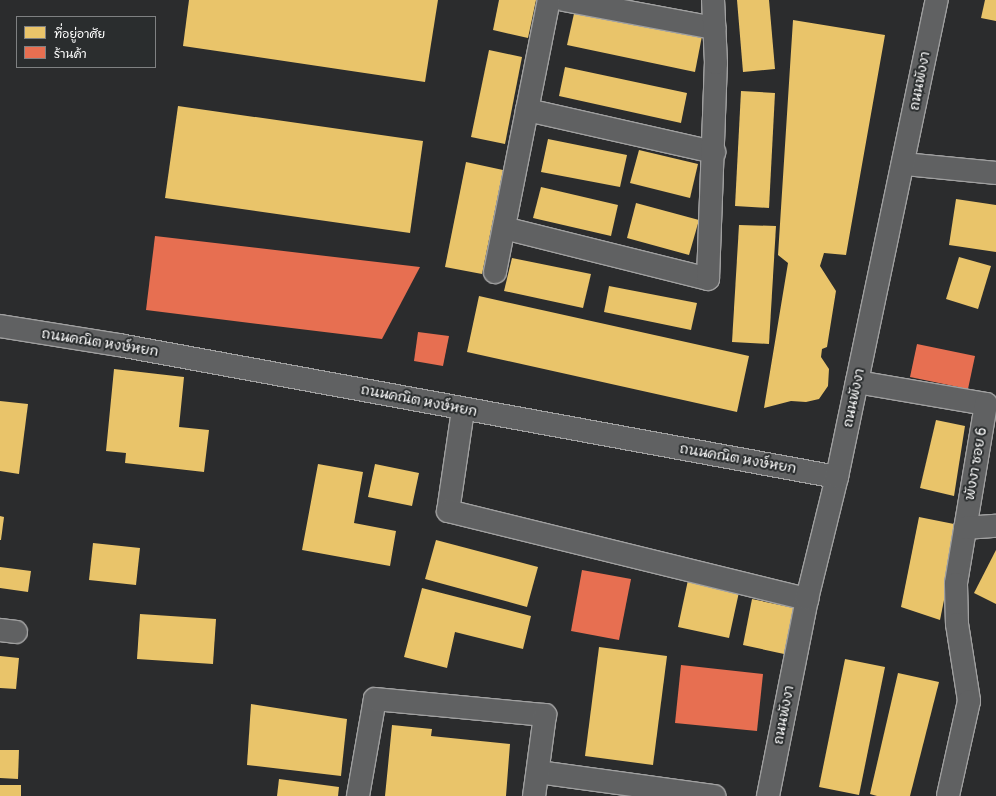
<!DOCTYPE html>
<meta charset="utf-8">
<style>
body{margin:0}
#map{position:relative;width:996px;height:796px;overflow:hidden;background:#2b2c2d;font-family:Pangolin,"Playpen Sans Thai",sans-serif}
div>[style]{position:absolute}
.homes>*{inset:0;background:#e9c46a}
.shops>*{inset:0;background:#e76f51}
.roads{filter:drop-shadow(1px 0 #a0a0a0) drop-shadow(-1px 0 #a0a0a0) drop-shadow(0 1px #a0a0a0) drop-shadow(0 -1px #a0a0a0)}
.minor>*{height:22px;margin:-11px;padding:0 11px;transform-origin:11px;border-radius:11px;background:#606162}
span{translate:-50% -50%;white-space:nowrap;text-align:center;line-height:1.15;-webkit-text-stroke:4px #2a2d2e;paint-order:stroke}
.street-label{font-size:14px;color:#fff}
.legend{position:absolute;left:16px;top:16px;width:140px;height:52px;box-sizing:border-box;background:#2a2d2e;border:1px solid #7f8182;margin:0;padding:5px 7px;list-style:none;font-size:12px;color:#fff}
.legend li{display:flex;align-items:center;gap:8px;height:20px}
.legend b{width:20px;border:1px solid #7f8182}
</style>
<div id="map">
<div class="homes">
<i style="clip-path:polygon(189px 0,438px 0,425px 82px,183px 46px)"></i>
<i style="clip-path:polygon(499px 0,536px 0,528px 38px,493px 30px)"></i>
<i style="clip-path:polygon(737px 0,769px 0,775px 69px,743px 72px)"></i>
<i style="clip-path:polygon(985px 0,996px 0,996px 21px,981px 18px)"></i>
<i style="clip-path:polygon(575px 9px,702px 36px,695px 72px,567px 45px)"></i>
<i style="clip-path:polygon(793px 20px,885px 35px,846px 255px,824px 253px,820px 266px,836px 291px,827px 347px,822px 349px,821px 357px,829px 369px,828px 386px,819px 399px,806px 402px,791px 401px,764px 408px,788px 263px,778px 255px)"></i>
<i style="clip-path:polygon(489px 50px,522px 57px,505px 144px,471px 137px)"></i>
<i style="clip-path:polygon(565px 67px,687px 93px,681px 123px,559px 96px)"></i>
<i style="clip-path:polygon(741px 91px,775px 93px,769px 208px,735px 206px)"></i>
<i style="clip-path:polygon(178px 106px,423px 141px,410px 233px,165px 198px)"></i>
<i style="clip-path:polygon(548px 139px,627px 155px,620px 187px,541px 172px)"></i>
<i style="clip-path:polygon(639px 150px,698px 164px,690px 198px,630px 183px)"></i>
<i style="clip-path:polygon(466px 162px,503px 170px,482px 274px,445px 267px)"></i>
<i style="clip-path:polygon(541px 187px,618px 205px,611px 236px,533px 218px)"></i>
<i style="clip-path:polygon(956px 199px,996px 205px,996px 252px,949px 245px)"></i>
<i style="clip-path:polygon(636px 203px,699px 220px,689px 255px,627px 238px)"></i>
<i style="clip-path:polygon(739px 225px,776px 226px,769px 344px,732px 342px)"></i>
<i style="clip-path:polygon(959px 257px,991px 266px,978px 309px,946px 299px)"></i>
<i style="clip-path:polygon(512px 258px,591px 274px,583px 308px,504px 291px)"></i>
<i style="clip-path:polygon(609px 286px,697px 303px,691px 330px,604px 312px)"></i>
<i style="clip-path:polygon(479px 296px,749px 356px,737px 412px,467px 352px)"></i>
<i style="clip-path:polygon(114px 369px,184px 377px,179px 427px,209px 430px,204px 472px,125px 463px,126px 453px,106px 451px)"></i>
<i style="clip-path:polygon(0 401px,28px 404px,19px 474px,0 471px)"></i>
<i style="clip-path:polygon(936px 420px,965px 426px,954px 496px,920px 488px)"></i>
<i style="clip-path:polygon(318px 464px,363px 472px,354px 523px,396px 531px,390px 566px,302px 550px)"></i>
<i style="clip-path:polygon(375px 464px,419px 473px,412px 506px,368px 497px)"></i>
<i style="clip-path:polygon(0 516px,4px 517px,1px 540px,0 540px)"></i>
<i style="clip-path:polygon(919px 517px,959px 525px,940px 620px,901px 607px)"></i>
<i style="clip-path:polygon(436px 540px,538px 567px,527px 607px,425px 579px)"></i>
<i style="clip-path:polygon(93px 543px,140px 548px,136px 585px,89px 580px)"></i>
<i style="clip-path:polygon(996px 550px,996px 604px,974px 593px)"></i>
<i style="clip-path:polygon(0 567px,31px 571px,28px 592px,0 588px)"></i>
<i style="clip-path:polygon(688px 580px,739px 592px,729px 638px,678px 627px)"></i>
<i style="clip-path:polygon(422px 588px,531px 616px,523px 649px,455px 632px,447px 668px,404px 657px)"></i>
<i style="clip-path:polygon(752px 599px,794px 608px,784px 654px,743px 645px)"></i>
<i style="clip-path:polygon(140px 614px,216px 619px,213px 664px,137px 659px)"></i>
<i style="clip-path:polygon(599px 647px,667px 656px,653px 765px,585px 756px)"></i>
<i style="clip-path:polygon(0 656px,19px 658px,16px 689px,0 688px)"></i>
<i style="clip-path:polygon(845px 659px,885px 667px,859px 795px,819px 787px)"></i>
<i style="clip-path:polygon(898px 673px,939px 682px,910px 796px,877px 796px,870px 794px)"></i>
<i style="clip-path:polygon(251px 704px,347px 719px,341px 776px,247px 765px)"></i>
<i style="clip-path:polygon(392px 725px,432px 729px,431px 736px,510px 744px,506px 796px,385px 796px)"></i>
<i style="clip-path:polygon(0 750px,19px 750px,18px 779px,0 778px)"></i>
<i style="clip-path:polygon(279px 779px,339px 787px,338px 796px,277px 796px)"></i>
<i style="clip-path:polygon(0 785px,21px 785px,21px 796px,0 796px)"></i>
</div>
<div class="shops">
<i style="clip-path:polygon(155px 236px,420px 267px,382px 339px,275px 326px,146px 310px)"></i>
<i style="clip-path:polygon(418px 332px,449px 336px,443px 366px,414px 361px)"></i>
<i style="clip-path:polygon(917px 344px,975px 356px,968px 389px,910px 377px)"></i>
<i style="clip-path:polygon(582px 570px,631px 579px,619px 640px,571px 631px)"></i>
<i style="clip-path:polygon(681px 665px,763px 674px,757px 731px,675px 723px)"></i>
</div>
<div class="roads">
<div class="minor">
<i style="left:564px;top:0;width:153px;rotate:10.6deg"></i>
<i style="left:527px;top:110px;width:192px;rotate:12.7deg"></i>
<i style="left:904px;top:164px;width:92px;rotate:5.6deg"></i>
<i style="left:504px;top:228px;width:210px;rotate:14deg"></i>
<i style="left:708px;top:279px;width:216px;rotate:-87.9deg"></i>
<i style="left:716px;top:63px;width:63px;rotate:-92.7deg"></i>
<i style="left:495px;top:272px;width:277px;rotate:-78.8deg"></i>
<i style="left:0;top:326px;width:121px;rotate:9.1deg"></i>
<i style="left:119px;top:345px;width:730px;rotate:10.42deg"></i>
<i style="left:857px;top:382px;width:131px;rotate:9.7deg"></i>
<i style="left:986px;top:404px;width:182px;rotate:99.5deg"></i>
<i style="left:956px;top:584px;width:40px;rotate:88.6deg"></i>
<i style="left:957px;top:624px;width:78px;rotate:81.1deg"></i>
<i style="left:969px;top:701px;width:97px;rotate:102.5deg"></i>
<i style="left:463px;top:410px;width:102px;rotate:98.4deg"></i>
<i style="left:448px;top:511px;width:370px;rotate:13.8deg"></i>
<i style="left:965px;top:528px;width:31px;rotate:-4deg"></i>
<i style="left:0;top:630px;width:16px;rotate:7deg"></i>
<i style="left:538px;top:772px;width:178px;rotate:7.8deg"></i>
<i style="left:358px;top:796px;width:98px;rotate:-80.1deg"></i>
<i style="left:375px;top:699px;width:171px;rotate:5.4deg"></i>
<i style="left:545px;top:715px;width:82px;rotate:97.7deg"></i>
<i style="left:768px;top:796px;width:201px;rotate:-78.8deg"></i>
<i style="left:807px;top:599px;width:126px;rotate:-76.2deg"></i>
<i style="left:837px;top:477px;width:487px;rotate:-78.2deg"></i>
</div>
</div>
<div class="street-label">
<span style="left:920px;top:81px;rotate:-79deg">ถนนพังงา</span>
<span style="left:100px;top:343px;rotate:9deg">ถนนคณิต หงษ์หยก</span>
<span style="left:854px;top:398px;rotate:-78deg">ถนนพังงา</span>
<span style="left:419px;top:401px;rotate:11deg">ถนนคณิต หงษ์หยก</span>
<span style="left:738px;top:459px;rotate:10deg">ถนนคณิต หงษ์หยก</span>
<span style="left:976px;top:464px;rotate:-80deg">พังงา ซอย 6</span>
<span style="left:784px;top:715px;rotate:-79deg">ถนนพังงา</span>
</div>
<ul class="legend">
<li><b style="height:11px;background:#e9c46a"></b>ที่อยู่อาศัย</li>
<li><b style="height:11px;background:#e76f51"></b>ร้านค้า</li>
</ul>
</div>
